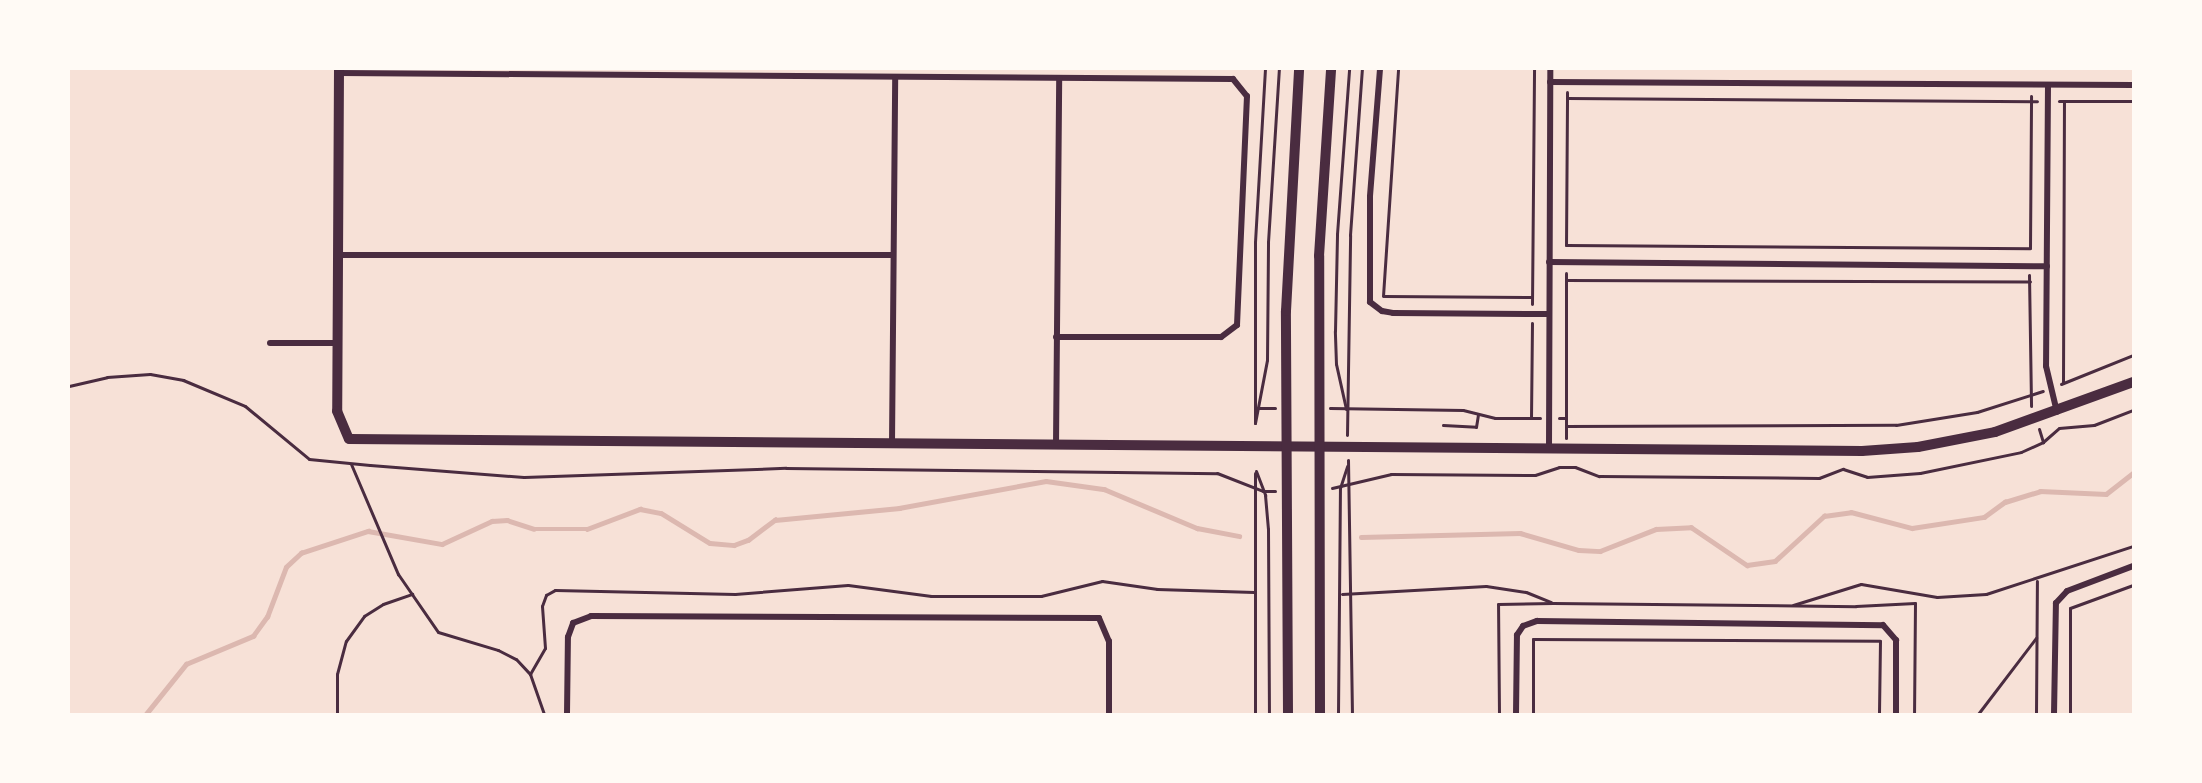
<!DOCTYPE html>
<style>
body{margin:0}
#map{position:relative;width:2202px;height:783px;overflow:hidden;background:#f7e1d7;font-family:Poppins,sans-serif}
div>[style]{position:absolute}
.stream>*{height:4.5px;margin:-2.25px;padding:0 2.25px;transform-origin:2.25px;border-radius:2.25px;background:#dcb8b0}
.path>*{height:3px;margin:-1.5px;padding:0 1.5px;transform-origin:1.5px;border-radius:1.5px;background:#4a2c40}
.minor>*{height:6px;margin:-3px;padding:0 3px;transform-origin:3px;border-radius:3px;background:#4a2c40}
.tertiary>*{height:10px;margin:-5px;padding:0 5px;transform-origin:5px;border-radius:5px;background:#4a2c40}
span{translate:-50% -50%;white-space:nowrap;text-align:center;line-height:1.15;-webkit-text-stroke:6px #fffaf5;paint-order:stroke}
.frame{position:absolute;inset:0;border:70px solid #fffaf5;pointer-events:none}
</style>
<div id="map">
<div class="stream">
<i style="left:1361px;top:537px;width:159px;rotate:-1.4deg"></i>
<i style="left:1520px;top:533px;width:61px;rotate:16.1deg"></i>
<i style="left:1579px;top:550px;width:21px;rotate:3deg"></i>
<i style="left:1600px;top:551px;width:60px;rotate:-21.4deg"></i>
<i style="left:1656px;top:529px;width:35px;rotate:-3deg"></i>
<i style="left:1691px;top:527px;width:68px;rotate:34.2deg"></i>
<i style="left:1747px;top:565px;width:28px;rotate:-8deg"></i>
<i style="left:1775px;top:561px;width:67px;rotate:-42.6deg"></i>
<i style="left:1824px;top:516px;width:27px;rotate:-8deg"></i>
<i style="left:1851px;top:512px;width:63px;rotate:14.7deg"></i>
<i style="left:1912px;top:528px;width:73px;rotate:-8.7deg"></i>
<i style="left:1984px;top:517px;width:26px;rotate:-36deg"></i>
<i style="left:2005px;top:502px;width:37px;rotate:-17deg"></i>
<i style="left:2040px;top:491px;width:66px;rotate:2.6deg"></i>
<i style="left:2106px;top:494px;width:34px;rotate:-38deg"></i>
<i style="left:146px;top:714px;width:64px;rotate:-51.3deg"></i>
<i style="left:186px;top:664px;width:73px;rotate:-22.7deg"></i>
<i style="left:253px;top:636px;width:24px;rotate:-54deg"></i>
<i style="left:267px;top:617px;width:53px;rotate:-69.2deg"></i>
<i style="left:286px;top:567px;width:21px;rotate:-43deg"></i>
<i style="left:301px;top:553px;width:71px;rotate:-18.2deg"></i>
<i style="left:368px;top:531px;width:75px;rotate:10deg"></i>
<i style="left:442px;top:544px;width:55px;rotate:-24.7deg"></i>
<i style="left:492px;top:521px;width:15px;rotate:-4deg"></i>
<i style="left:507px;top:520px;width:28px;rotate:18deg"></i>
<i style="left:534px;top:529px;width:53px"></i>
<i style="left:587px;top:529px;width:57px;rotate:-20.7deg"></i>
<i style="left:640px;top:509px;width:21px;rotate:11deg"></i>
<i style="left:661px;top:513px;width:57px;rotate:31.5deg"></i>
<i style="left:710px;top:543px;width:24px;rotate:5deg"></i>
<i style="left:734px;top:545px;width:15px;rotate:-20deg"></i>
<i style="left:748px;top:540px;width:34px;rotate:-37deg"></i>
<i style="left:775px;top:520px;width:125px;rotate:-5.5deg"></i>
<i style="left:899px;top:508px;width:149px;rotate:-10.4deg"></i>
<i style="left:1046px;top:481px;width:59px;rotate:7.9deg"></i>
<i style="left:1104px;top:489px;width:101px;rotate:22.8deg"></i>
<i style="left:1197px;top:528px;width:43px;rotate:10.8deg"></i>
</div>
<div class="path">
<i style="left:1567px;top:92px;width:6px;rotate:90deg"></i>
<i style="left:1567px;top:98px;width:470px;rotate:0.4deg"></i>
<i style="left:2059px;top:101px;width:74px"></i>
<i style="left:1566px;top:245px;width:464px;rotate:0.4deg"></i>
<i style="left:2030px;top:248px;width:152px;rotate:-89.6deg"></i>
<i style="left:1566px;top:245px;width:146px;rotate:-89.6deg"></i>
<i style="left:2029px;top:275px;width:131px;rotate:89.1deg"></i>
<i style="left:1566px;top:280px;width:464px;rotate:0.2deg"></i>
<i style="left:1383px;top:296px;width:227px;rotate:-86.2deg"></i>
<i style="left:1384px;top:296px;width:148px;rotate:0.4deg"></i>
<i style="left:1532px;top:304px;width:235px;rotate:-89.5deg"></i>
<i style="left:1532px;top:323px;width:95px;rotate:90.6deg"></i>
<i style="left:1531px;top:418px;width:9px"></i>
<i style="left:2063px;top:383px;width:282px;rotate:-89.8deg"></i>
<i style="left:2061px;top:384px;width:78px;rotate:-21.9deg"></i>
<i style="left:69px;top:386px;width:39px;rotate:-13deg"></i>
<i style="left:107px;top:377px;width:43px;rotate:-4deg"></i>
<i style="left:150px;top:374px;width:34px;rotate:10deg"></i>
<i style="left:183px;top:380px;width:67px;rotate:22.8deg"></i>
<i style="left:245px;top:406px;width:83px;rotate:39.6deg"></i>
<i style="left:309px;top:459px;width:61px;rotate:5.6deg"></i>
<i style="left:370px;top:465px;width:154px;rotate:4.5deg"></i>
<i style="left:524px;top:477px;width:262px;rotate:-2deg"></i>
<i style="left:786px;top:468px;width:431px;rotate:0.7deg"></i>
<i style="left:1217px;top:473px;width:49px;rotate:21.4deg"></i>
<i style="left:1263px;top:491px;width:12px"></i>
<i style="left:1259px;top:408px;width:16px"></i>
<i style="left:1330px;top:408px;width:133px;rotate:0.9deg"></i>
<i style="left:1463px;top:410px;width:33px;rotate:14deg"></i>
<i style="left:1495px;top:418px;width:36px"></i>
<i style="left:1346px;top:409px;width:46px;rotate:-102.5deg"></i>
<i style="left:1336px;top:364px;width:33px;rotate:-92deg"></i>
<i style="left:1335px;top:331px;width:97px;rotate:-88.8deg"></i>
<i style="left:1337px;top:234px;width:165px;rotate:-85.8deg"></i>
<i style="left:1559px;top:418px;width:7px"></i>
<i style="left:1566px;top:418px;width:8px;rotate:90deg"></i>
<i style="left:1566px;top:418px;width:145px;rotate:-90deg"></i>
<i style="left:1255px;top:423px;width:64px;rotate:-79.2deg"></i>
<i style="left:1267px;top:360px;width:118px;rotate:-89.5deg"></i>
<i style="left:1268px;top:242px;width:173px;rotate:-86.4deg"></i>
<i style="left:1255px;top:423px;width:181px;rotate:-90deg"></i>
<i style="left:1255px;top:242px;width:173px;rotate:-86.7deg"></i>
<i style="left:1443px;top:425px;width:33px;rotate:3deg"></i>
<i style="left:1476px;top:427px;width:13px;rotate:-81deg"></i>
<i style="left:2039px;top:429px;width:14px;rotate:73deg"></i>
<i style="left:1347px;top:435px;width:200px;rotate:-89.1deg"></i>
<i style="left:1350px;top:235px;width:166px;rotate:-85.9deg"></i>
<i style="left:1566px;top:438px;width:12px;rotate:-90deg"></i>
<i style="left:1566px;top:426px;width:330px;rotate:-0.2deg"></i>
<i style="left:1896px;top:425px;width:82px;rotate:-9.1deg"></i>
<i style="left:1977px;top:412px;width:69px;rotate:-17.7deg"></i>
<i style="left:1348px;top:460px;width:254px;rotate:89.1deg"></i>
<i style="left:351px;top:464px;width:120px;rotate:66.9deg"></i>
<i style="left:398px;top:574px;width:70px;rotate:55.4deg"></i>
<i style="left:438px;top:632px;width:63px;rotate:16.7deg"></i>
<i style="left:498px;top:650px;width:20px;rotate:27deg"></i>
<i style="left:516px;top:659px;width:21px;rotate:47deg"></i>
<i style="left:530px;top:674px;width:30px;rotate:-60deg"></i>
<i style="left:545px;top:648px;width:42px;rotate:-94.1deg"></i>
<i style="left:542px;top:606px;width:12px;rotate:-70deg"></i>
<i style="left:546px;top:595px;width:10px;rotate:-29deg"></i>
<i style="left:555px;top:590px;width:180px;rotate:1.3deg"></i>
<i style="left:735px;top:594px;width:113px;rotate:-4.6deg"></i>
<i style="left:848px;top:585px;width:84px;rotate:7.5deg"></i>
<i style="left:931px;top:596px;width:110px"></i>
<i style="left:1041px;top:596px;width:63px;rotate:-13.8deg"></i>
<i style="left:1102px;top:581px;width:56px;rotate:8.3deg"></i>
<i style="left:1157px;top:589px;width:97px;rotate:1.8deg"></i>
<i style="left:1256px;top:471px;width:26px;rotate:69deg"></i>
<i style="left:1265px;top:495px;width:34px;rotate:85deg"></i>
<i style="left:1268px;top:529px;width:185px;rotate:89.7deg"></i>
<i style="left:1332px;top:488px;width:61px;rotate:-13.3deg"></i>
<i style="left:1391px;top:474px;width:144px;rotate:0.4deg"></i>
<i style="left:1535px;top:475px;width:25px;rotate:-18deg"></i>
<i style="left:1559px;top:467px;width:16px"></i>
<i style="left:1575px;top:467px;width:26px;rotate:21deg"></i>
<i style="left:1599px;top:476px;width:220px;rotate:0.5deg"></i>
<i style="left:1819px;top:478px;width:26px;rotate:-21deg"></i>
<i style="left:1843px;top:469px;width:25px;rotate:18deg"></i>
<i style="left:1867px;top:477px;width:53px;rotate:-4.3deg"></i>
<i style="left:1920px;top:473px;width:103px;rotate:-11.7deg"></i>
<i style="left:2021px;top:452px;width:24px;rotate:-24deg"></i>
<i style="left:2043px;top:442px;width:21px;rotate:-41deg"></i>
<i style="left:2059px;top:428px;width:35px;rotate:-5deg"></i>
<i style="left:2094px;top:425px;width:42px;rotate:-21deg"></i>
<i style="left:1342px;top:594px;width:144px;rotate:-3.2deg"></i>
<i style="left:1486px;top:586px;width:40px;rotate:8.5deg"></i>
<i style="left:1526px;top:592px;width:27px;rotate:22deg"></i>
<i style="left:1793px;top:605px;width:71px;rotate:-17.2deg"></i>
<i style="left:1861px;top:584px;width:77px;rotate:9.7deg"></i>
<i style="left:1937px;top:597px;width:49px;rotate:-3.5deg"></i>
<i style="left:1986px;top:594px;width:155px;rotate:-18.1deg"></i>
<i style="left:530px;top:674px;width:42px;rotate:70.7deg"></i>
<i style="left:337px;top:714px;width:40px;rotate:-90deg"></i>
<i style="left:337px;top:674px;width:34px;rotate:-75deg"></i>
<i style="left:346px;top:641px;width:31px;rotate:-54deg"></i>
<i style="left:364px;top:616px;width:22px;rotate:-32deg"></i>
<i style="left:383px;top:604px;width:31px;rotate:-19deg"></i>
<i style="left:1255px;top:714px;width:241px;rotate:-90deg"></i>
<i style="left:1338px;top:714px;width:226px;rotate:-89.5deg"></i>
<i style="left:1340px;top:488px;width:23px;rotate:-72deg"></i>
<i style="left:1499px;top:714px;width:110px;rotate:-90.5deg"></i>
<i style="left:1498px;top:604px;width:55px;rotate:-1deg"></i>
<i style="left:1553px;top:603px;width:303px;rotate:0.6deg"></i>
<i style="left:1856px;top:606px;width:59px;rotate:-2.9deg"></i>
<i style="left:1915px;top:603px;width:111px;rotate:90.5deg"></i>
<i style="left:1533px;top:714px;width:75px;rotate:-90deg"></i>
<i style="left:1533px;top:639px;width:347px;rotate:0.3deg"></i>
<i style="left:1880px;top:641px;width:73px;rotate:90.8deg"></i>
<i style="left:1978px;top:714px;width:96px;rotate:-52.7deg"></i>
<i style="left:2036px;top:714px;width:133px;rotate:-89.6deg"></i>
<i style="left:2070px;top:714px;width:106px;rotate:-90deg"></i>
<i style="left:2070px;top:608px;width:67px;rotate:-20.1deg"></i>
</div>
<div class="minor">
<i style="left:1380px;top:69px;width:128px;rotate:94.5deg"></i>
<i style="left:1370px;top:197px;width:105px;rotate:90deg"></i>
<i style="left:1370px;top:302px;width:15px;rotate:37deg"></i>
<i style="left:1382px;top:311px;width:11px;rotate:10deg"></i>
<i style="left:1393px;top:313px;width:156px;rotate:0.4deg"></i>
<i style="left:339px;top:73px;width:894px;rotate:0.38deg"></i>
<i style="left:1233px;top:79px;width:22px;rotate:51deg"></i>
<i style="left:1247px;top:96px;width:229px;rotate:92.5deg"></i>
<i style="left:1237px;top:325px;width:20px;rotate:143deg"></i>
<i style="left:1221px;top:337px;width:165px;rotate:180deg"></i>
<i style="left:1550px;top:82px;width:583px;rotate:0.29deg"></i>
<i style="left:2048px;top:85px;width:281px;rotate:90.4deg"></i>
<i style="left:2046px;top:366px;width:47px;rotate:76.6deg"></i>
<i style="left:339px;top:255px;width:554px"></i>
<i style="left:1549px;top:262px;width:498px;rotate:0.5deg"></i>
<i style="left:270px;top:343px;width:68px"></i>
<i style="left:892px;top:444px;width:367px;rotate:-89.5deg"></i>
<i style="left:1056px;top:445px;width:367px;rotate:-89.5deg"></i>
<i style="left:1549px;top:449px;width:380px;rotate:-89.8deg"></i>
<i style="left:567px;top:714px;width:77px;rotate:-89.3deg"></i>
<i style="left:568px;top:637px;width:15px;rotate:-70deg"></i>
<i style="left:573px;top:623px;width:19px;rotate:-21deg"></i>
<i style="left:591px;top:616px;width:508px;rotate:0.23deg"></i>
<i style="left:1099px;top:618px;width:25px;rotate:67deg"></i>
<i style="left:1109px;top:641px;width:73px;rotate:90deg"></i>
<i style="left:1516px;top:714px;width:79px;rotate:-89.3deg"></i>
<i style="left:1517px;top:635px;width:11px;rotate:-56deg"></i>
<i style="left:1523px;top:626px;width:15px;rotate:-20deg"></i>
<i style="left:1537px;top:621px;width:346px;rotate:0.7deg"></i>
<i style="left:1883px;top:625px;width:20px;rotate:49deg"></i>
<i style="left:1896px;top:640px;width:74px;rotate:90deg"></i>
<i style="left:2054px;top:714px;width:111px;rotate:-89deg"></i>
<i style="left:2056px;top:603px;width:16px;rotate:-47deg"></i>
<i style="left:2067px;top:591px;width:71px;rotate:-20.7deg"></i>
</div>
<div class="tertiary">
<i style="left:339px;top:69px;width:342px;rotate:90.3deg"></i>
<i style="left:337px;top:411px;width:30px;rotate:67deg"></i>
<i style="left:349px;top:439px;width:1513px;rotate:0.45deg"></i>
<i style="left:1862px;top:451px;width:56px;rotate:-4.1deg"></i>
<i style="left:1918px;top:447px;width:78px;rotate:-11deg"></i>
<i style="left:1995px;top:432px;width:147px;rotate:-19.9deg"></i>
<i style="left:1288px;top:714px;width:403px;rotate:-90.3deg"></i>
<i style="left:1286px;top:311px;width:242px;rotate:-86.9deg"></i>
<i style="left:1320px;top:714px;width:458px;rotate:-90.1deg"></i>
<i style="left:1319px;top:256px;width:187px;rotate:-86.3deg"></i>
</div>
<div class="frame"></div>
</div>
